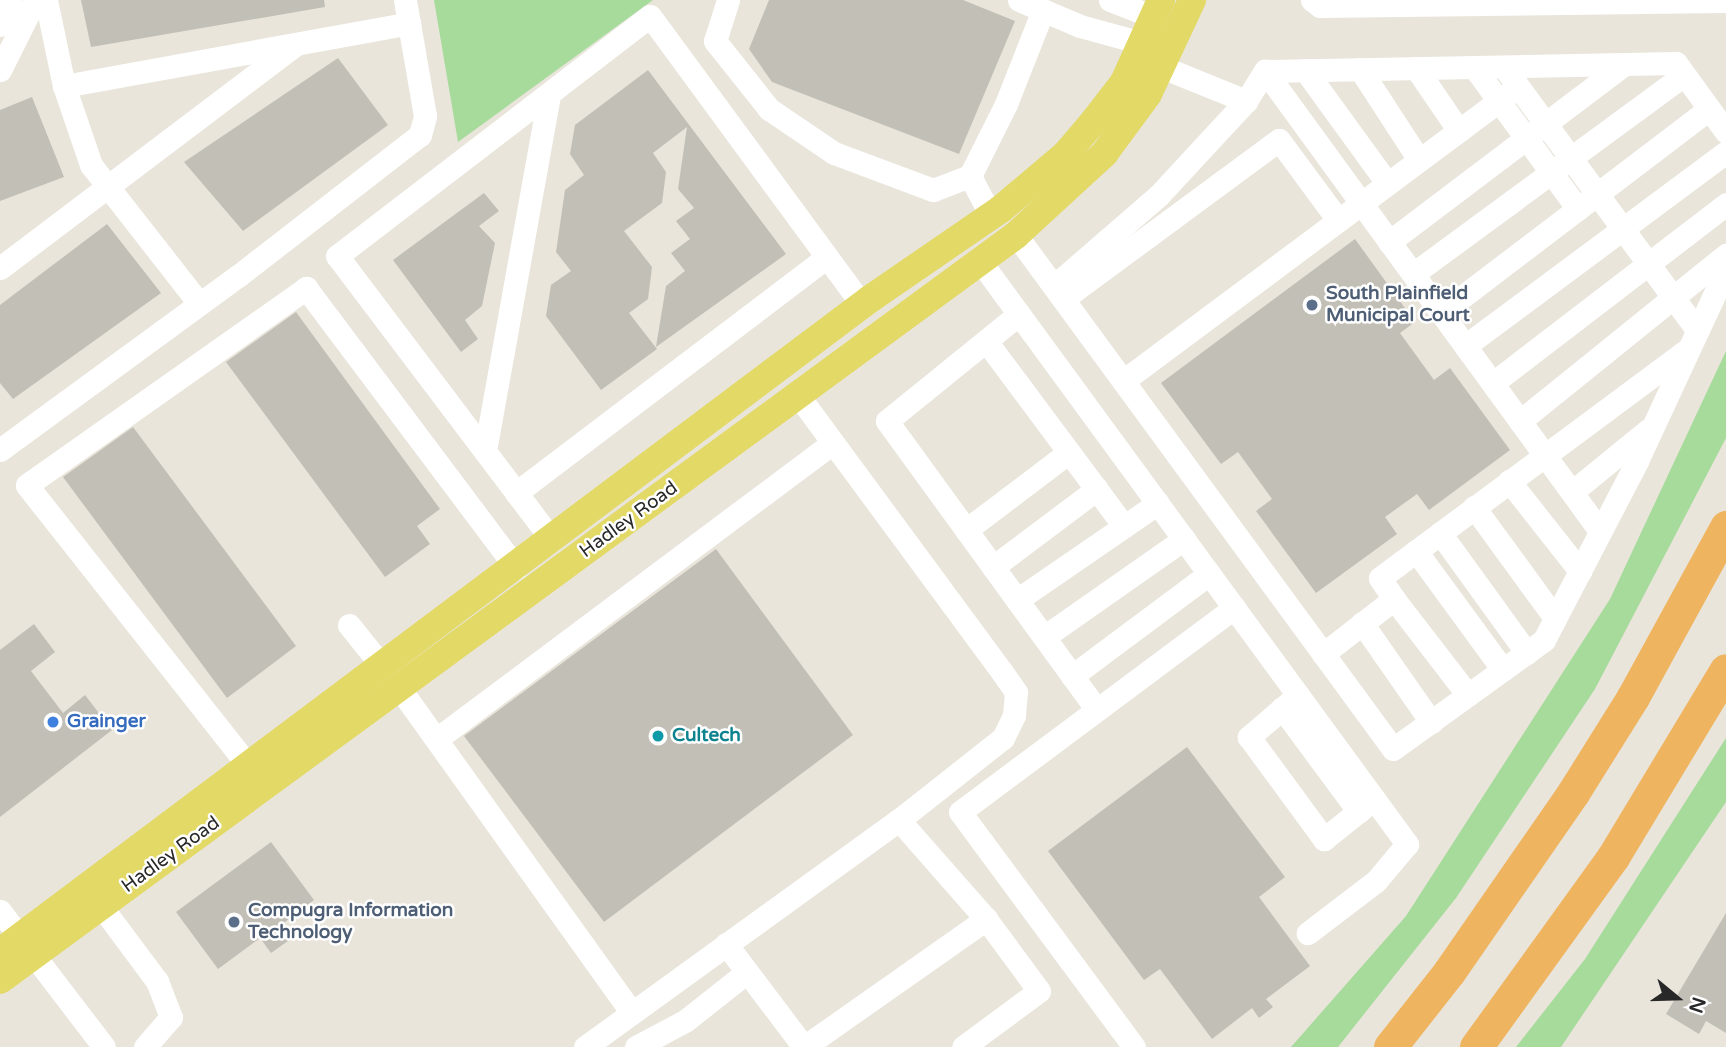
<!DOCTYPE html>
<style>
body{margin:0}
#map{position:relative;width:1726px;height:1047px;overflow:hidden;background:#e9e5db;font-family:"Varela Round",sans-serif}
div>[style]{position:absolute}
.green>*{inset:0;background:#a7db9c}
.building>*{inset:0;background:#c2bfb6}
.minor>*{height:23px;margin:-11.5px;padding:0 11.5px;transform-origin:11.5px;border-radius:11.5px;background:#fff}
.major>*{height:28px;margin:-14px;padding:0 14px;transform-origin:14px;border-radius:14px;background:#e3d966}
.highway>*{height:33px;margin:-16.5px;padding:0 16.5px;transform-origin:16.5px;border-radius:16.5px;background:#efb460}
.dots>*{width:19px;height:19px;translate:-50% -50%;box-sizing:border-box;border:4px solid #fff;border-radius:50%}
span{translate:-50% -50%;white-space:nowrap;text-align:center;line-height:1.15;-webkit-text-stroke:5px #fff;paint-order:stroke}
.service-label{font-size:19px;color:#4e5e75;font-weight:700}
.left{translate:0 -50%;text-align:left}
.street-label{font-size:19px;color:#282828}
.shop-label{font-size:19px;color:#366cbe;font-weight:700}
.culture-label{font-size:19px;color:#0d838f;font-weight:700}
.north{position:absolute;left:1642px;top:963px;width:70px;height:70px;-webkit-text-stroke:5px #fff;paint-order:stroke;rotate:109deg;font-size:19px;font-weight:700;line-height:28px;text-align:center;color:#282828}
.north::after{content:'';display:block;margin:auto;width:24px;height:32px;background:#282828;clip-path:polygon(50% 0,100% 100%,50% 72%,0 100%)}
</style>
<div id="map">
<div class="green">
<i style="clip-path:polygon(434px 0,653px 0,458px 142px)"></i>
<i style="clip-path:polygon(1726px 351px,1726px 438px,1595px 689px,1456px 898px,1338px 1047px,1291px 1047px,1406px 916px,1610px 599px)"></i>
<i style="clip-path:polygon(1726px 738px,1726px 802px,1561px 1047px,1516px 1047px,1585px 959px)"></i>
</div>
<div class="building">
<i style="clip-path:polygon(81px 0,324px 0,325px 7px,91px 47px)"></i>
<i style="clip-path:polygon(769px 0,963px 0,1015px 21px,959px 154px,772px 82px,749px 49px)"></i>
<i style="clip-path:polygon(338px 58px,388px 125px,243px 231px,184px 162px)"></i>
<i style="clip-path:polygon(648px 70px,786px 254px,656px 347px,666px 286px,685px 271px,671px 253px,690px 239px,676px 221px,694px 208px,678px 189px,687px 127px,653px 153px,666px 172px,662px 203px,624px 231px,652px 267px,648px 299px,629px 313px,657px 349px,601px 390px,546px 316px,551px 285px,571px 271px,556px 252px,565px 190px,584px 175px,570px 154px,575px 125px)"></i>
<i style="clip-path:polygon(32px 97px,64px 177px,0 201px,0 110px)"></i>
<i style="clip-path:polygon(484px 193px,499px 211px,479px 226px,495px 243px,482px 306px,465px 320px,478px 339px,461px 352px,393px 260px)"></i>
<i style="clip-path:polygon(107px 224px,161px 293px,13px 399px,0 383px,0 305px)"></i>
<i style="clip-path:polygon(1355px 239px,1415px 322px,1400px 333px,1434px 380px,1450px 368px,1510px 450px,1429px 510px,1417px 494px,1385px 517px,1397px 534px,1316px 593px,1256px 511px,1272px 499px,1238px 452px,1221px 464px,1161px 383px)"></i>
<i style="clip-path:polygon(296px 312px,440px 509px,417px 526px,430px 544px,385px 577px,226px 362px)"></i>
<i style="clip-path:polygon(133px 427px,296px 646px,227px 698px,63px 477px)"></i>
<i style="clip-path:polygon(716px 549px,853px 735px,604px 922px,464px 736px)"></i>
<i style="clip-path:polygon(34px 624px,55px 652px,31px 671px,63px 713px,85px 695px,112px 730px,0 817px,0 650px)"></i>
<i style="clip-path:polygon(1187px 747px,1285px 877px,1259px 897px,1310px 966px,1266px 999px,1273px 1007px,1259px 1018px,1252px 1008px,1212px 1039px,1160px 969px,1144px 980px,1048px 851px)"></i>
<i style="clip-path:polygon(271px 842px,314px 900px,281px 925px,295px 936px,271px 953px,260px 938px,218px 969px,176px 912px)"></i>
<i style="clip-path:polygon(1726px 913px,1726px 1033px,1706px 1021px,1699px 1034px,1666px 1014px)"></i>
</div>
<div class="minor">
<i style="left:46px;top:0;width:88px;rotate:78.2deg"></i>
<i style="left:64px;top:86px;width:83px;rotate:71.1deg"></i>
<i style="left:91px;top:165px;width:174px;rotate:52deg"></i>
<i style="left:728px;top:0;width:43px;rotate:107.6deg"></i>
<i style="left:715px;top:41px;width:87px;rotate:51.5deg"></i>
<i style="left:769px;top:109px;width:78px;rotate:34.1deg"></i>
<i style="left:834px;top:153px;width:106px;rotate:20.5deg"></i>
<i style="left:933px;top:190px;width:40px;rotate:-21deg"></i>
<i style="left:970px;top:176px;width:80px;rotate:-63.4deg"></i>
<i style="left:1006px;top:104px;width:101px;rotate:-68.5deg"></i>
<i style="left:1019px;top:0;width:66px;rotate:23.1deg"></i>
<i style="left:1080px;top:26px;width:64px;rotate:15.3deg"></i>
<i style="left:1110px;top:0;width:47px;rotate:21.1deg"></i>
<i style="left:1312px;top:0;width:10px;rotate:37deg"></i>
<i style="left:1320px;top:6px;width:406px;rotate:-0.7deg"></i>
<i style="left:0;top:25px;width:27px;rotate:-68deg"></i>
<i style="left:1162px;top:67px;width:91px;rotate:22deg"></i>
<i style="left:1246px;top:101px;width:36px;rotate:-58deg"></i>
<i style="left:1265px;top:71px;width:411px;rotate:-1.1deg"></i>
<i style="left:1676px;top:63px;width:85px;rotate:54.1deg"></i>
<i style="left:1474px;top:67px;width:176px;rotate:53.8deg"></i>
<i style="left:1416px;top:68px;width:76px;rotate:55.7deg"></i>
<i style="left:1360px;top:69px;width:108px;rotate:57deg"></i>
<i style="left:0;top:70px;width:78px;rotate:-63.4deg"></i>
<i style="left:1305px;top:70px;width:140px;rotate:54deg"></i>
<i style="left:1265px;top:71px;width:569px;rotate:53.94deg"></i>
<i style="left:1509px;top:74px;width:318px;rotate:53.7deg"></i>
<i style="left:64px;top:86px;width:351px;rotate:-10.3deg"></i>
<i style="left:970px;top:176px;width:45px;rotate:62.3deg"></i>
<i style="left:1016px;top:235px;width:637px;rotate:53.74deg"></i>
<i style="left:1393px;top:749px;width:186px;rotate:-35.8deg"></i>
<i style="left:1544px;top:640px;width:202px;rotate:-62.5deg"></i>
<i style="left:1637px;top:461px;width:212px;rotate:-65.1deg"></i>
<i style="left:1389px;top:242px;width:293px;rotate:-37.1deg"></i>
<i style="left:980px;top:261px;width:723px;rotate:53.78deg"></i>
<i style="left:1407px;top:844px;width:48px;rotate:130deg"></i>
<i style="left:1376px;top:881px;width:86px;rotate:142.6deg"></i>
<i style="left:0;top:268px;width:370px;rotate:-37.1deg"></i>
<i style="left:1413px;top:274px;width:336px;rotate:-36.3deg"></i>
<i style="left:1054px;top:286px;width:139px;rotate:-40.9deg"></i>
<i style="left:1159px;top:195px;width:128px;rotate:-47.2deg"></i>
<i style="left:1063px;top:299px;width:268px;rotate:-36.4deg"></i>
<i style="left:1279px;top:140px;width:99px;rotate:53.6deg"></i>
<i style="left:1441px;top:313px;width:337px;rotate:-37.3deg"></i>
<i style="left:1019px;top:314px;width:170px;rotate:141deg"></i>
<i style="left:887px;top:421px;width:357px;rotate:54deg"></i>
<i style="left:986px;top:341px;width:231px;rotate:53.3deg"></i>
<i style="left:1465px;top:346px;width:325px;rotate:-36.6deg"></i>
<i style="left:1123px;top:381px;width:492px;rotate:-36.7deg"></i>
<i style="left:1493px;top:383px;width:294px;rotate:-37.5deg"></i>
<i style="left:1520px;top:421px;width:265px;rotate:-38.9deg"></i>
<i style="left:0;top:450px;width:295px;rotate:-36.2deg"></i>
<i style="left:238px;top:276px;width:230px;rotate:-37.8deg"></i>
<i style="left:420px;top:135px;width:20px;rotate:-75deg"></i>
<i style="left:425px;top:116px;width:118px;rotate:-99.8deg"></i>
<i style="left:485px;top:451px;width:363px;rotate:-79.8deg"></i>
<i style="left:1509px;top:481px;width:115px;rotate:51.7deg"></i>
<i style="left:1572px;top:492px;width:98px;rotate:-39.2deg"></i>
<i style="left:516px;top:493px;width:390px;rotate:-37.2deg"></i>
<i style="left:1474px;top:507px;width:137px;rotate:53.9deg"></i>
<i style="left:966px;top:530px;width:129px;rotate:-37.1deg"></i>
<i style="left:1440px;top:533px;width:148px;rotate:54.1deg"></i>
<i style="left:552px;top:540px;width:356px;rotate:-127.1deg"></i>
<i style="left:337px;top:256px;width:394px;rotate:-37.5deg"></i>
<i style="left:650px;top:16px;width:358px;rotate:53.7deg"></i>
<i style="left:1416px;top:551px;width:147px;rotate:53.8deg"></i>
<i style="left:993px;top:567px;width:130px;rotate:-36.9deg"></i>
<i style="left:1394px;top:599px;width:121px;rotate:52.4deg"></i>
<i style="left:1017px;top:600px;width:171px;rotate:-34.5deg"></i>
<i style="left:1362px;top:623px;width:121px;rotate:55.1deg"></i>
<i style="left:349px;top:625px;width:53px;rotate:51.2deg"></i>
<i style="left:1044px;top:637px;width:171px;rotate:-35deg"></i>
<i style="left:1323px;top:654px;width:90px;rotate:-37.8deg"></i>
<i style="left:1394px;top:599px;width:25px;rotate:-124deg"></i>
<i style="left:1380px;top:578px;width:384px;rotate:-36.6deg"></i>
<i style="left:1072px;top:676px;width:171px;rotate:-36.7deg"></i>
<i style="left:400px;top:689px;width:397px;rotate:54.4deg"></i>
<i style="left:1298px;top:695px;width:65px;rotate:139.4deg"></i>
<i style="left:1249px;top:737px;width:127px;rotate:53.7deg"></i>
<i style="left:1324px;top:839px;width:64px;rotate:-38.7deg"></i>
<i style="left:1282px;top:708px;width:129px;rotate:53.5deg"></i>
<i style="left:438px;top:738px;width:493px;rotate:-36.8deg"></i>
<i style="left:247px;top:764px;width:355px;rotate:-128.3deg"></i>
<i style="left:27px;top:485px;width:342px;rotate:-35.2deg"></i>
<i style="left:306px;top:288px;width:350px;rotate:53.1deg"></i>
<i style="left:899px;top:820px;width:132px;rotate:48.7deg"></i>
<i style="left:986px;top:919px;width:89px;rotate:53.6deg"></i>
<i style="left:1039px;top:991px;width:94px;rotate:143.6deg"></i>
<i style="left:101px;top:906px;width:94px;rotate:53.3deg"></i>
<i style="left:157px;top:981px;width:39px;rotate:69deg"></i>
<i style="left:171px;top:1017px;width:40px;rotate:131deg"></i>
<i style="left:0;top:911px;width:171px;rotate:52.6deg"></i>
<i style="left:726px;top:944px;width:129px;rotate:52.9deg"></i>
<i style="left:585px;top:1047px;width:387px;rotate:-35.9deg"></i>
<i style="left:899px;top:820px;width:132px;rotate:-38.3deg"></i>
<i style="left:1003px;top:738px;width:25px;rotate:-64deg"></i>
<i style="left:1014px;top:715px;width:23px;rotate:-85deg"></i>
<i style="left:1016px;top:692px;width:24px;rotate:-125deg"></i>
<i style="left:1002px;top:672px;width:344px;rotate:-126.4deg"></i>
<i style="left:636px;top:1047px;width:55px;rotate:-28deg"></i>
<i style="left:685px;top:1021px;width:79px;rotate:-38.3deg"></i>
<i style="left:804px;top:1047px;width:223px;rotate:-35.1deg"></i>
<i style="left:1134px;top:1047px;width:292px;rotate:-126.5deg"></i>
<i style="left:960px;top:812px;width:342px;rotate:-36.7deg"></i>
</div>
<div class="major">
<i style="left:0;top:952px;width:1088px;rotate:-36.89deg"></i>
<i style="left:870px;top:299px;width:159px;rotate:-34.5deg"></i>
<i style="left:1001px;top:209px;width:84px;rotate:-40.2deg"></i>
<i style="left:1065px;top:155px;width:45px;rotate:-49.5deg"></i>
<i style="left:1094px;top:121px;width:49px;rotate:-52.4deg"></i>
<i style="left:1124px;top:82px;width:90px;rotate:-65.7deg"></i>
<i style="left:0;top:980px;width:1260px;rotate:-36.25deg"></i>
<i style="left:1016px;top:235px;width:120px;rotate:-42.6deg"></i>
<i style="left:1104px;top:154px;width:74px;rotate:-53.7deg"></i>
<i style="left:1148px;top:94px;width:104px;rotate:-64.9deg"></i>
</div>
<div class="highway">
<i style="left:1390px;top:1047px;width:95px;rotate:-51.8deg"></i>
<i style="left:1449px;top:972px;width:218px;rotate:-55.3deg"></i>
<i style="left:1573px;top:793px;width:113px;rotate:-58deg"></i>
<i style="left:1633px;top:697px;width:194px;rotate:-61.3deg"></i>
<i style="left:1476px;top:1047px;width:234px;rotate:-54.2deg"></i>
<i style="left:1613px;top:857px;width:218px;rotate:-58.9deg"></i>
</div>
<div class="dots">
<i style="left:1312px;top:305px;background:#5c6f8a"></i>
<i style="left:53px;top:722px;background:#3f7fe0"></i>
<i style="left:658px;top:736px;background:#0f9aa8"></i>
<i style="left:234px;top:922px;background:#5c6f8a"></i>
</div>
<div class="service-label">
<span class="left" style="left:1326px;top:305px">South Plainfield<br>Municipal Court</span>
<span class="left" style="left:248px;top:922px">Compugra Information<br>Technology</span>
</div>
<div class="street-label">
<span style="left:629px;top:520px;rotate:-36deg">Hadley Road</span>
<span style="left:171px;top:855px;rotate:-36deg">Hadley Road</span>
</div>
<div class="shop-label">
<span class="left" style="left:67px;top:722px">Grainger</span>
</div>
<div class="culture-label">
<span class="left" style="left:672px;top:736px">Cultech</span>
</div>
<div class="north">N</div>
</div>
